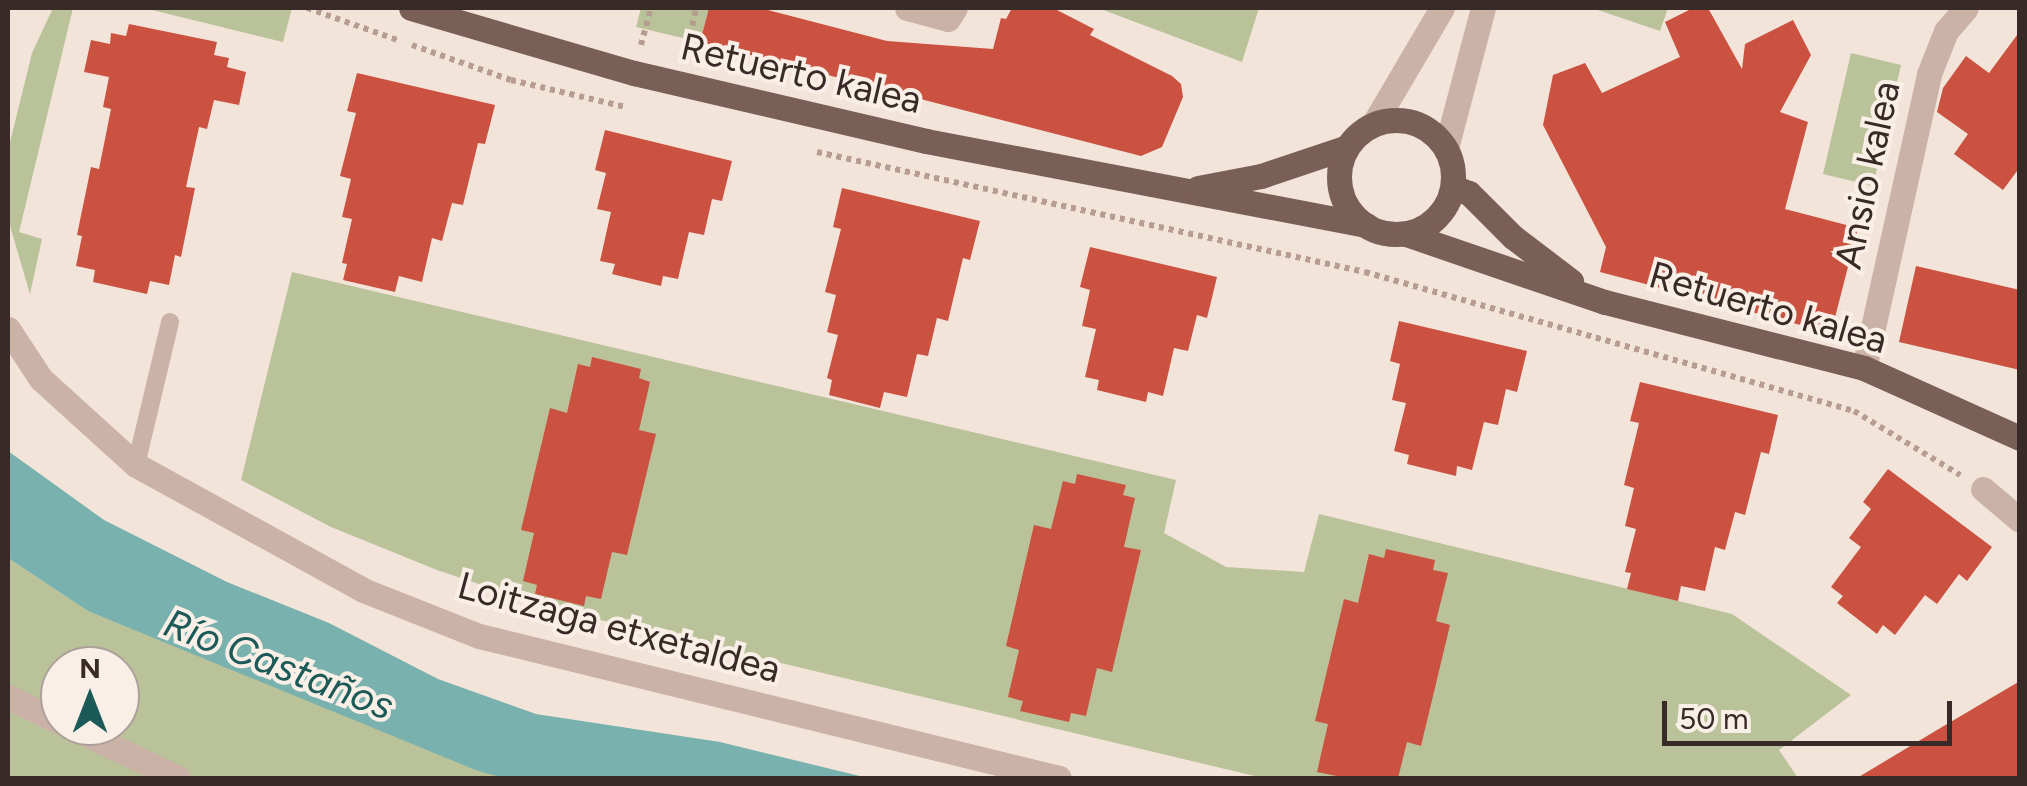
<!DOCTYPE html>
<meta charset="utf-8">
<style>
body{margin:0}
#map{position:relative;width:2027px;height:786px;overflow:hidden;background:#f3e4da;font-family:Figtree,sans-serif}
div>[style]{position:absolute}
.green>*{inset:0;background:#bac29a}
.water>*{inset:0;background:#78b1ad}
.building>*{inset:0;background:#cb5140}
.path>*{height:6px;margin-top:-3px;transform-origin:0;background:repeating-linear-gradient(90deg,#b79c90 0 5px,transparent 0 10px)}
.service>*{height:18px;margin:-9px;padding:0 9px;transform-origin:9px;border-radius:9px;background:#cbb2a6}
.pedestrian>*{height:25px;margin:-12.5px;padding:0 12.5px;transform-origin:12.5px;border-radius:12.5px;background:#cbb2a6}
.minor>*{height:25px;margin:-12.5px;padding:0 12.5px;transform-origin:12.5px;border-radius:12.5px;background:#cbb2a6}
.tertiary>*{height:25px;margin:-12.5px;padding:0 12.5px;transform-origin:12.5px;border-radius:12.5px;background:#cbb2a6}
.primary>*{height:25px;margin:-12.5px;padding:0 12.5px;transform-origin:12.5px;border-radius:12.5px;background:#7a5f57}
.primary>.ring{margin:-12.5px;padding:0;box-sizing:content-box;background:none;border:25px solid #7a5f57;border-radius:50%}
span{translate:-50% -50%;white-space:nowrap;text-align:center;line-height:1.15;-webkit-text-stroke:8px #faefe7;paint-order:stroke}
.street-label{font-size:38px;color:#372a27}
.water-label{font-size:40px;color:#1b5a57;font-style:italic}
.frame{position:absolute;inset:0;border:10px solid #372a27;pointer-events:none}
.north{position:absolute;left:40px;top:646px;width:100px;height:100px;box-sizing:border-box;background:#faefe7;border:2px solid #aca09a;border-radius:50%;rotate:0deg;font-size:28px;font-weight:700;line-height:40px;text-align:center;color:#372a27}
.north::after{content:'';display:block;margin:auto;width:35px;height:45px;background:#1b5a57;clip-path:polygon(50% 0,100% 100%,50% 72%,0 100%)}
.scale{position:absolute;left:1662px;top:701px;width:290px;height:45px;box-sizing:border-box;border:5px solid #372a27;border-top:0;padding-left:12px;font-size:30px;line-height:35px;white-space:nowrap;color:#372a27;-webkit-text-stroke:8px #faefe7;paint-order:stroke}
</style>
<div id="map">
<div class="green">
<i style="clip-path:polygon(53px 8px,73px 8px,19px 232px,42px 239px,30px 294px,10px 226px,10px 142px,32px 53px)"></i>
<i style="clip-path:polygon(144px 8px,292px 8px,283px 42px)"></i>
<i style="clip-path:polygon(641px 8px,709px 8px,700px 42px,636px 27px)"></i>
<i style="clip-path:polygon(1098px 8px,1259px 8px,1242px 62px)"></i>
<i style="clip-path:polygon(1592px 8px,1668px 8px,1660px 31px)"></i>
<i style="clip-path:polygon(1851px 53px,1901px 65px,1873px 186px,1823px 174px)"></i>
<i style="clip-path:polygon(292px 272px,1176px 480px,1164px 533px,1226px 567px,1304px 572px,1319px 514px,1732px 614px,1851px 695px,1779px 750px,1798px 778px,1263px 778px,558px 610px,437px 570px,331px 527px,241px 480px)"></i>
<i style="clip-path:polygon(evenodd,8px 558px,88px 611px,505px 778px,8px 778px,8px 558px,60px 666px,120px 666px,120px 726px,60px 726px,60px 666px)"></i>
</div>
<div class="water">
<i style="clip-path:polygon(8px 451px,104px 520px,227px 582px,329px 623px,438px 679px,536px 714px,720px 742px,868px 778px,505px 778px,478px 771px,88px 611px,8px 558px)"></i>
</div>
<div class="building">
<i style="clip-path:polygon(709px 8px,760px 8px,887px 41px,993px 49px,1001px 18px,1006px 19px,1012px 8px,1053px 8px,1094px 29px,1090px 35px,1172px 76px,1181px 84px,1183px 97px,1162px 147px,1141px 156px,700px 42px)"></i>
<i style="clip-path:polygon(1693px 8px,1708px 8px,1742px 69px,1745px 44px,1793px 20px,1811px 55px,1780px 112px,1808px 122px,1785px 209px,1858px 228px,1831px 333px,1600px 272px,1606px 247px,1543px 125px,1553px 75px,1585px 63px,1602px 93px,1680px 57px,1665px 22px)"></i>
<i style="clip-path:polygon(129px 24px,217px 42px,214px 55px,229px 58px,227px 67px,246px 72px,239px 105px,214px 100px,207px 129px,199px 127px,186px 187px,195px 188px,181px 257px,175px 255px,169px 285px,150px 281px,147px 294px,93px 282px,95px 270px,76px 266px,82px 236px,77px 235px,91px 167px,99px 169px,111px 109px,103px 107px,109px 77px,84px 72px,91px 40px,110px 44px,111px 33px,126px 36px)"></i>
<i style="clip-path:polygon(2020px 31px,2020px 167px,2003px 190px,1954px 154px,1968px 134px,1937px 112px,1943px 88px,1966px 56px,1989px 73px)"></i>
<i style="clip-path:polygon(357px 73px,495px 105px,485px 144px,478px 143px,463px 205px,452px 203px,442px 241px,432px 238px,422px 282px,399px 276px,395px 292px,343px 280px,347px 264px,342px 263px,352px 219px,342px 217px,351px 179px,340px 176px,356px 113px,347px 111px)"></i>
<i style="clip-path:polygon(605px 130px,732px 161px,722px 201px,712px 199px,704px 235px,689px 232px,678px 279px,663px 276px,661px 286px,612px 274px,615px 264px,600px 261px,611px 212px,597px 209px,606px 173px,595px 170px)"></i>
<i style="clip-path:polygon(842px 188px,980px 221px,970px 260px,963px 258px,948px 321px,937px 318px,928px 356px,917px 354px,907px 397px,884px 392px,880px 408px,829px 395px,832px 380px,827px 378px,838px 335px,827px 332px,836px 295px,825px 292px,841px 229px,833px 227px)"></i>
<i style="clip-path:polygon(1090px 247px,1217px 277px,1207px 318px,1197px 315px,1188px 351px,1174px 348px,1163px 396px,1148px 392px,1146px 402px,1097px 390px,1099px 380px,1085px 377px,1096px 329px,1082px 326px,1090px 290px,1080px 287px)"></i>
<i style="clip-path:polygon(1916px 266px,2020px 290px,2020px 370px,1899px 342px)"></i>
<i style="clip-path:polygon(1399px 321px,1527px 351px,1517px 392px,1506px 389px,1498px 425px,1484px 422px,1472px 470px,1457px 466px,1456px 476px,1407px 464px,1409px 455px,1394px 451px,1406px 403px,1392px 400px,1400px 364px,1390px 361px)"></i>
<i style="clip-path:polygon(592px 357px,641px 369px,639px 378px,650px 382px,639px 430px,656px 434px,627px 555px,612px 552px,601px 599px,586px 596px,584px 606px,535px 594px,537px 585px,523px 581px,534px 533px,521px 530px,550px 408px,567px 413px,578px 364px,590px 367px)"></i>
<i style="clip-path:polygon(1640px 382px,1778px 415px,1769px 454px,1761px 452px,1745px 515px,1735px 512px,1725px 550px,1715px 547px,1705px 591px,1681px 586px,1678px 601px,1627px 589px,1631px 573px,1625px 572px,1636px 529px,1625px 526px,1634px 488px,1624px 485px,1639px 423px,1630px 421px)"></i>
<i style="clip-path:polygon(1888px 469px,1992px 547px,1967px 581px,1959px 574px,1937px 604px,1925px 595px,1895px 635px,1883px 625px,1877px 634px,1837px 603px,1843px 596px,1831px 587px,1861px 547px,1849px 538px,1871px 509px,1863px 502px)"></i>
<i style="clip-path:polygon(1077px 474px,1126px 485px,1123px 495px,1135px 498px,1124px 547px,1141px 550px,1112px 672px,1097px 668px,1086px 716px,1071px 713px,1069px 722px,1020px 711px,1023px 701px,1008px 697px,1019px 650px,1006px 646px,1034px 525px,1051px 529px,1063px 481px,1075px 484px)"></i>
<i style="clip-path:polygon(1386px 549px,1435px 560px,1433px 570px,1448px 573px,1436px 621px,1450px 625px,1421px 746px,1407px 742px,1398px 778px,1346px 778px,1317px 772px,1328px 724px,1315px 721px,1344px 599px,1358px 603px,1369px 554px,1384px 558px)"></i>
<i style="clip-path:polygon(2020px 681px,2020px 778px,1857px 778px,1937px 730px)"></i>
</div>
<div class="path">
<i style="left:307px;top:8px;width:99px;rotate:19.5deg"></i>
<i style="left:412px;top:45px;width:105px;rotate:19.5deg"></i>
<i style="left:511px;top:80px;width:117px;rotate:13.3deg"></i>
<i style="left:641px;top:45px;width:38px;rotate:-75deg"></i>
<i style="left:687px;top:55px;width:48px;rotate:-79.2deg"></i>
<i style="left:817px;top:152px;width:561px;rotate:12.35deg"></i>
<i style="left:1365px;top:272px;width:508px;rotate:15.87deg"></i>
<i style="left:1854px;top:411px;width:124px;rotate:31.1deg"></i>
</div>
<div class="service">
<i style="left:136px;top:465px;width:147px;rotate:-76.6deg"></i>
</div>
<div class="pedestrian">
<i style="left:907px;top:8px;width:42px;rotate:15deg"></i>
<i style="left:948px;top:19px;width:13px;rotate:-58deg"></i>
<i style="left:1983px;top:489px;width:48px;rotate:40deg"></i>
</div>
<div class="minor">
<i style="left:8px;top:329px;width:60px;rotate:56.6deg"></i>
<i style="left:41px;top:379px;width:128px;rotate:42.2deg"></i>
<i style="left:136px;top:465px;width:259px;rotate:28.8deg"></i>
<i style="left:363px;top:590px;width:125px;rotate:21.6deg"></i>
<i style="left:479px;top:636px;width:597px;rotate:13.76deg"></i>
<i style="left:1864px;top:368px;width:301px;rotate:-77.5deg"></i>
<i style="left:1929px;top:74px;width:46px;rotate:-68.4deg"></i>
<i style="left:1946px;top:31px;width:30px;rotate:-49deg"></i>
<i style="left:8px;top:697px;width:58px;rotate:25.7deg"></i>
<i style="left:69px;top:726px;width:121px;rotate:25.5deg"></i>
</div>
<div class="tertiary">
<i style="left:1373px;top:125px;width:136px;rotate:-59.5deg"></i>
<i style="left:1446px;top:148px;width:145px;rotate:-75.2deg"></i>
</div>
<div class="primary">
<i style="left:411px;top:8px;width:232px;rotate:16.3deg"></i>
<i style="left:634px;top:73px;width:300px;rotate:13.1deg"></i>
<i style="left:926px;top:141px;width:448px;rotate:10.8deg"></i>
<i class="ring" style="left:1339px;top:120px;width:89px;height:89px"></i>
<i style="left:1453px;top:187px;width:17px;rotate:21deg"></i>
<i style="left:1469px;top:193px;width:62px;rotate:45deg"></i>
<i style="left:1513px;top:237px;width:73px;rotate:37.2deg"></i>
<i style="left:1198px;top:188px;width:64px;rotate:-10.8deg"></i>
<i style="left:1261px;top:176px;width:91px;rotate:-18.6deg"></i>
<i style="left:1406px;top:234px;width:210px;rotate:18.9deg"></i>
<i style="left:1605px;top:302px;width:267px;rotate:14.3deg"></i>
<i style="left:1864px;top:368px;width:171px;rotate:24.2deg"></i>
</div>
<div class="street-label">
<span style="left:801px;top:74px;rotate:13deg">Retuerto kalea</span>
<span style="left:1868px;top:175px;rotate:-78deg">Ansio kalea</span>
<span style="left:1768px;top:308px;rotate:16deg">Retuerto kalea</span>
<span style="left:619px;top:628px;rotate:15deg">Loitzaga etxetaldea</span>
</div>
<div class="water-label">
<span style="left:279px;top:664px;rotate:21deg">Río Castaños</span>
</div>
<div class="frame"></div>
<div class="north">N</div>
<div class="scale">50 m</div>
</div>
